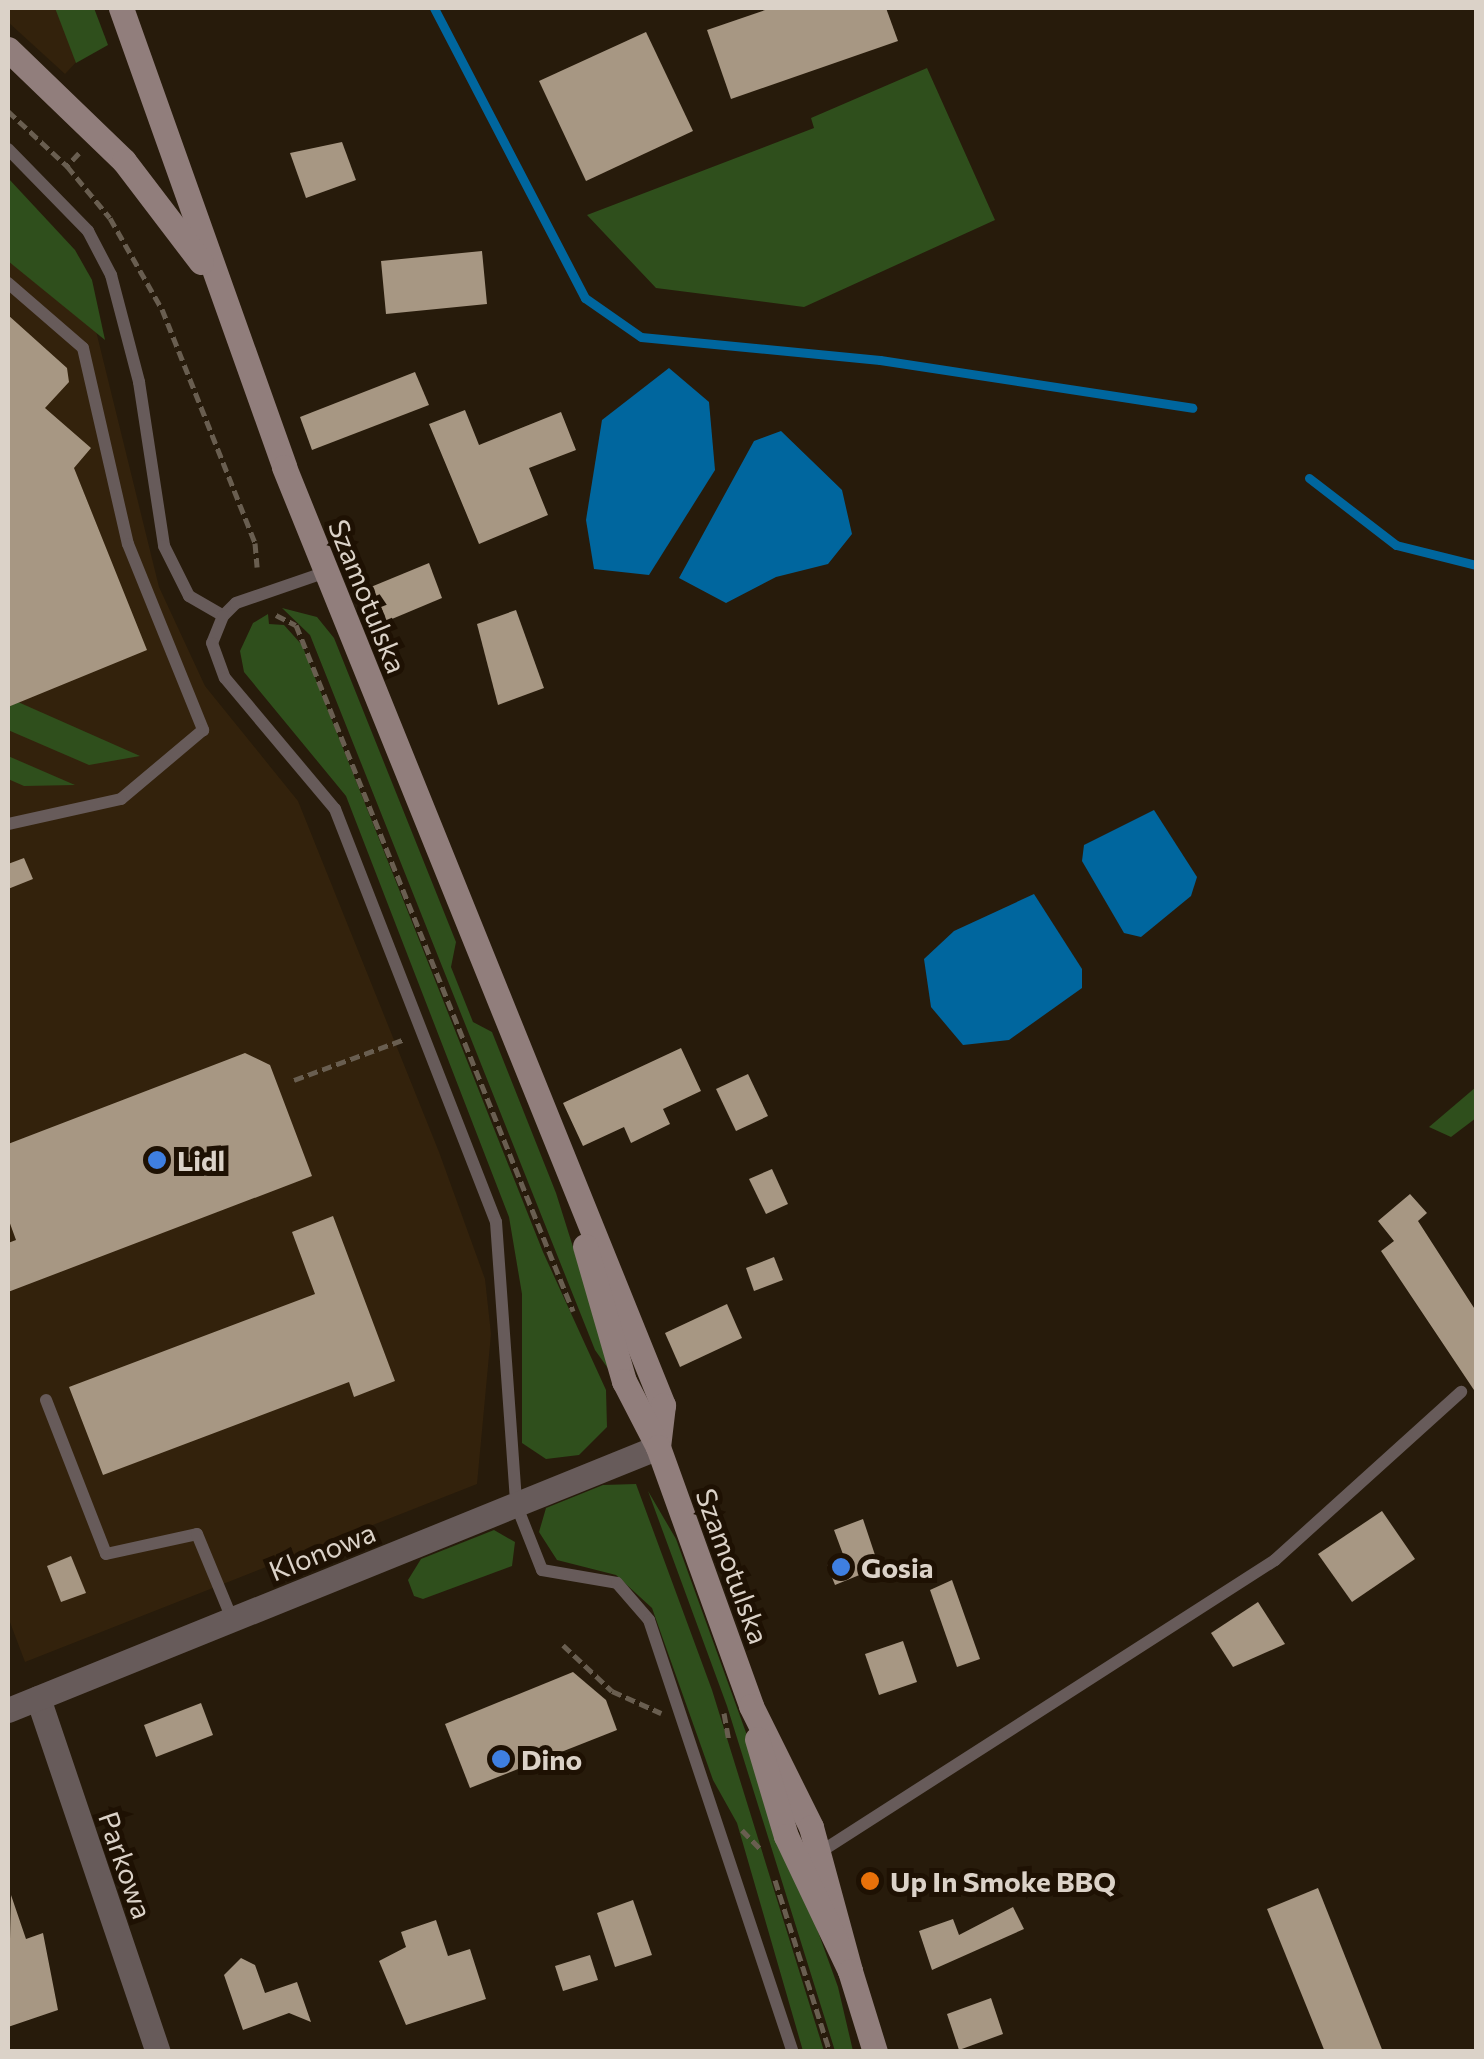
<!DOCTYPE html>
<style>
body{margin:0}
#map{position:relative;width:1484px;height:2059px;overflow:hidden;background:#271b0b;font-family:Commissioner,sans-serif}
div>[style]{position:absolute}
.built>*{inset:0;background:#33220c}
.green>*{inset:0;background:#2f4f1c}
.water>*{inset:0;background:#00669e}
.stream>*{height:9px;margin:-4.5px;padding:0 4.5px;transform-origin:4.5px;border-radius:4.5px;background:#00669e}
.building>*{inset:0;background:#a79783}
.path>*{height:5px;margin-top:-2.5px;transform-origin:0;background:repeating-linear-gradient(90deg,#695e50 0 10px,transparent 0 15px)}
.lane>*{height:12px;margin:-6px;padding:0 6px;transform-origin:6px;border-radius:6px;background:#675b5a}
.street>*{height:25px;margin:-12.5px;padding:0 12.5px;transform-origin:12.5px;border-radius:12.5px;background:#675b5a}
.secondary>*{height:25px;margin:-12.5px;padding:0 12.5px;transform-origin:12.5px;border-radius:12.5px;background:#917e7c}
.dots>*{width:28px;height:28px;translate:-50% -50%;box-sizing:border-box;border:5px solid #1e1103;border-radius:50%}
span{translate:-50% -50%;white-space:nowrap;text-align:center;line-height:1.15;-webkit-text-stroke:10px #1e1103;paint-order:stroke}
.street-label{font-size:28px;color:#dbd2c8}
.poi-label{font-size:28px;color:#dbd2c8;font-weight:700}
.left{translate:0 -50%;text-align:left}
.frame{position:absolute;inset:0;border:10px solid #dbd2c8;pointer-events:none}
</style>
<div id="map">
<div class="built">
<i style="clip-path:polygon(8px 8px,66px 8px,84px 54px,65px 74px,8px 22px)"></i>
<i style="clip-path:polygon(8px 181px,83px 278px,159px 587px,205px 686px,298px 801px,439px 1152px,485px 1279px,491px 1334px,477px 1484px,25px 1662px,8px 1617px)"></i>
</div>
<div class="green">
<i style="clip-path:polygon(55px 8px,94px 8px,108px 45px,76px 63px)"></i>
<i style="clip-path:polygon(927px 68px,995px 220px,804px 307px,656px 288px,587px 215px,814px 128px,811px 118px)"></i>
<i style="clip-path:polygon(8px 178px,75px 250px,92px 280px,105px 340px,8px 261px)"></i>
<i style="clip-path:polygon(282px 608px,317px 617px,334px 638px,456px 942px,451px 967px,473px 1022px,492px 1032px,556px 1193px,614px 1377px,595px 1350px,310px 635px)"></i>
<i style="clip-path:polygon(268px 614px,269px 624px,284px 625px,302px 645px,543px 1252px,606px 1390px,607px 1427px,579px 1455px,546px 1459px,522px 1443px,522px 1294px,509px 1217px,346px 796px,244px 672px,240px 651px,253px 623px)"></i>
<i style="clip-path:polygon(18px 702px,140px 756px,89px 765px,8px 730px,8px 707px)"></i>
<i style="clip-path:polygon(8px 756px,75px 785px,24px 786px,8px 779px)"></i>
<i style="clip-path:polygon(1476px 1087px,1476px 1118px,1451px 1137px,1429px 1127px)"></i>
<i style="clip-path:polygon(636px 1484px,712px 1690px,824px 2051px,803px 2051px,737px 1823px,713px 1780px,652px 1608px,616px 1575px,557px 1560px,539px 1532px,546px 1508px,603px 1485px)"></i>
<i style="clip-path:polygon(648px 1491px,676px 1539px,838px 1987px,853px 2051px,835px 2051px,727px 1706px)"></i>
<i style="clip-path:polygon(494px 1530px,515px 1542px,512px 1566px,423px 1599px,414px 1596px,408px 1580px,421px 1559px)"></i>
</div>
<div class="water">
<i style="clip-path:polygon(669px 368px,709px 402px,715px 470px,649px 575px,594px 569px,586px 520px,602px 420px)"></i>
<i style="clip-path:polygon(781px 431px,842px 490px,852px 534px,828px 564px,776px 577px,726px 603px,679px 578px,754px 441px)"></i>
<i style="clip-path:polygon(1154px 810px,1197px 877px,1191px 896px,1141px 937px,1124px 933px,1082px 861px,1084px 845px)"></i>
<i style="clip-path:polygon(1034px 894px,1082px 969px,1082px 988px,1009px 1040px,963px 1045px,931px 1007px,924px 959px,954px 931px)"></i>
</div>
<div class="stream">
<i style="left:434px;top:8px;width:327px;rotate:62.5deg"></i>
<i style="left:585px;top:298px;width:68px;rotate:34.9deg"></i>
<i style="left:641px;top:337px;width:240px;rotate:5.5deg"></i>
<i style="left:880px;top:360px;width:316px;rotate:8.7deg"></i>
<i style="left:1309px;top:478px;width:110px;rotate:37.6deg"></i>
<i style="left:1396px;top:545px;width:82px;rotate:14deg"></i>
</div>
<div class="building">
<i style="clip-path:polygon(771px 8px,886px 8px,898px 41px,731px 99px,707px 30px)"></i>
<i style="clip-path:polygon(646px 32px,693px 131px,586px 181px,539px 81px)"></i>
<i style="clip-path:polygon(342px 142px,356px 180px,306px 198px,290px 153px)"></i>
<i style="clip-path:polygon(482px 251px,487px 304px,386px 314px,381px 261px)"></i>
<i style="clip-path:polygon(8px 315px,67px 368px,69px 382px,45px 408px,91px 448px,74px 468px,147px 650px,8px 707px)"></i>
<i style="clip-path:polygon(415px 372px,429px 405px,312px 450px,300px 417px)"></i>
<i style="clip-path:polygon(465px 410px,479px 445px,561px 412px,576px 450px,529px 468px,548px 515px,479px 544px,429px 424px)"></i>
<i style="clip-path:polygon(429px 563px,442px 598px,380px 624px,366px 589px)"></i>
<i style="clip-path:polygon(516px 610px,544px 688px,498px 705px,477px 624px)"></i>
<i style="clip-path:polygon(24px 858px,33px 879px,8px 889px,8px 864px)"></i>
<i style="clip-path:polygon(681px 1048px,701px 1091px,663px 1109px,670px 1124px,631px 1143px,624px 1127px,583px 1146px,563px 1103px)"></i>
<i style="clip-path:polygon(245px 1053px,270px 1065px,312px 1176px,8px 1292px,8px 1243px,16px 1240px,8px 1218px,8px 1144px)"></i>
<i style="clip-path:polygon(748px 1074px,768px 1116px,736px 1131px,716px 1089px)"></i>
<i style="clip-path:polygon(772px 1169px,788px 1204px,766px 1214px,749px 1179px)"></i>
<i style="clip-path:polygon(1410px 1194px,1427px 1213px,1418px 1221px,1476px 1311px,1476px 1393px,1381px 1251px,1394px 1241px,1378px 1221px)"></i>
<i style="clip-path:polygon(333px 1216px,395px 1381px,354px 1397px,349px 1382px,103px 1475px,69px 1387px,315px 1294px,292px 1232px)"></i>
<i style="clip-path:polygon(774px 1257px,783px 1280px,754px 1291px,746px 1268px)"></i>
<i style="clip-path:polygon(727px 1304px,742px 1338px,680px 1367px,665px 1333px)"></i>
<i style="clip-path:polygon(1382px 1511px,1415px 1559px,1352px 1602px,1318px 1554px)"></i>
<i style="clip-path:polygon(863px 1519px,879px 1567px,835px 1585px,827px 1565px,844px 1557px,834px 1530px)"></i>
<i style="clip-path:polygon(71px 1556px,86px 1593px,61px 1602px,47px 1566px)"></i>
<i style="clip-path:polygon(952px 1580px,980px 1659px,957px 1667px,930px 1590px)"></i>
<i style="clip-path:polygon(1258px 1602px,1285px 1644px,1233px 1667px,1211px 1633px)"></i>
<i style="clip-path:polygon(903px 1641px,917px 1682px,879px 1695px,865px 1654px)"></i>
<i style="clip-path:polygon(573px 1672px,606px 1700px,617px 1730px,470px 1788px,445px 1724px)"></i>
<i style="clip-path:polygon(201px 1703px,213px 1735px,156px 1757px,144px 1725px)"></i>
<i style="clip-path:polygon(1318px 1888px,1383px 2052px,1325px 2052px,1267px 1909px)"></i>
<i style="clip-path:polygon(11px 1895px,26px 1939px,43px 1933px,58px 2010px,8px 2027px)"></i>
<i style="clip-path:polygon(633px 1900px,652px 1955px,615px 1967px,597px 1913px)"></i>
<i style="clip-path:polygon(1013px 1907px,1024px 1929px,932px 1970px,919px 1931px,953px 1919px,959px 1935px)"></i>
<i style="clip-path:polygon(436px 1920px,448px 1956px,470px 1949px,486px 1999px,406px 2025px,379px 1961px,406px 1947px,401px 1932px)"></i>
<i style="clip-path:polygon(590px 1955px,598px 1980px,563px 1991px,555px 1966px)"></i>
<i style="clip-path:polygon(241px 1958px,255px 1965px,265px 1993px,297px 1982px,311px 2022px,289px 2013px,243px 2030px,224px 1975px)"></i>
<i style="clip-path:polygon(991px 1998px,1003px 2034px,959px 2050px,947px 2014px)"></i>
</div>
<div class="path">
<i style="left:8px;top:111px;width:81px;rotate:43deg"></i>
<i style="left:79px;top:153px;width:18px;rotate:133deg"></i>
<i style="left:67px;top:166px;width:67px;rotate:50.4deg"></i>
<i style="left:110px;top:218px;width:105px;rotate:60.3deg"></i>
<i style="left:162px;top:309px;width:252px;rotate:68.3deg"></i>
<i style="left:255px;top:543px;width:24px;rotate:85deg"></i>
<i style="left:276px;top:615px;width:22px;rotate:27deg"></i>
<i style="left:296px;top:625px;width:740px;rotate:68.01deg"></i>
<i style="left:294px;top:1080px;width:118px;rotate:-20.3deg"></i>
<i style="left:563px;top:1645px;width:67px;rotate:43.2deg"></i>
<i style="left:612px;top:1691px;width:54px;rotate:24.2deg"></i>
<i style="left:724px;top:1713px;width:29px;rotate:80deg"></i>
<i style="left:742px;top:1830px;width:29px;rotate:46deg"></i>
<i style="left:775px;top:1880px;width:181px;rotate:72.3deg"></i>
</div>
<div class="lane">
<i style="left:8px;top:149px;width:115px;rotate:45.7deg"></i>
<i style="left:88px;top:231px;width:50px;rotate:62.4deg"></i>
<i style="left:111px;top:275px;width:111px;rotate:75.3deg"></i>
<i style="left:139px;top:382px;width:166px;rotate:81.3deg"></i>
<i style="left:164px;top:546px;width:56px;rotate:63.4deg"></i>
<i style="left:189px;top:596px;width:39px;rotate:30deg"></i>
<i style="left:223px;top:616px;width:18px;rotate:-45deg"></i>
<i style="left:236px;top:603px;width:95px;rotate:-19deg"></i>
<i style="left:8px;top:283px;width:99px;rotate:40.9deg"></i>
<i style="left:83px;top:348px;width:201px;rotate:77.1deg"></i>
<i style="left:128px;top:544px;width:201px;rotate:68deg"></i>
<i style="left:203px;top:730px;width:107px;rotate:139.9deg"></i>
<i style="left:121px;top:799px;width:116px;rotate:167.5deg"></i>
<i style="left:223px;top:616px;width:29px;rotate:112deg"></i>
<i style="left:212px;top:643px;width:37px;rotate:70deg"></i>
<i style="left:225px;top:678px;width:171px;rotate:50deg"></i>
<i style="left:335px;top:809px;width:443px;rotate:68.7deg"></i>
<i style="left:496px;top:1222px;width:283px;rotate:85.9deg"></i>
<i style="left:516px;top:1504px;width:71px;rotate:68.5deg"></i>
<i style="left:542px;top:1570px;width:76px;rotate:9.8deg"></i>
<i style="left:617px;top:1583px;width:49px;rotate:49.1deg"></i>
<i style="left:649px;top:1620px;width:455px;rotate:71.6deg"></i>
<i style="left:46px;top:1400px;width:165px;rotate:68.7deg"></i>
<i style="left:106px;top:1554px;width:93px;rotate:-12.4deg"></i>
<i style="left:197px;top:1534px;width:92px;rotate:67.6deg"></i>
<i style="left:814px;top:1856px;width:548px;rotate:-32.7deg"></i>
<i style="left:1275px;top:1560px;width:251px;rotate:-42.1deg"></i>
</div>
<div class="street">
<i style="left:38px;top:1698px;width:374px;rotate:71.3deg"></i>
<i style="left:8px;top:1710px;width:701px;rotate:-22.03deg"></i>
</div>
<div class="secondary">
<i style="left:121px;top:8px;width:487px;rotate:70.4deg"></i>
<i style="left:284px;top:467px;width:1012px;rotate:68deg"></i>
<i style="left:663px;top:1405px;width:42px;rotate:96.8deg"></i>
<i style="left:8px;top:49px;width:161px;rotate:44deg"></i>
<i style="left:124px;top:161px;width:127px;rotate:52.7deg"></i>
<i style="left:585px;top:1246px;width:141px;rotate:73.9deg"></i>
<i style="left:624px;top:1381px;width:74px;rotate:62.7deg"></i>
<i style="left:658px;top:1447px;width:275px;rotate:70.2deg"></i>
<i style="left:751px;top:1706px;width:135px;rotate:63.6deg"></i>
<i style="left:811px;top:1827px;width:149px;rotate:74.8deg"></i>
<i style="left:757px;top:1739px;width:101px;rotate:73.4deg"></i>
<i style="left:786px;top:1836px;width:149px;rotate:64.6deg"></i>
<i style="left:850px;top:1971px;width:85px;rotate:72.8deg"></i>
</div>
<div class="dots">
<i style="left:157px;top:1160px;background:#3f7fe0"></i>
<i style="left:841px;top:1567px;background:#3f7fe0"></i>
<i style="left:501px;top:1759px;background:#3f7fe0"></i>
<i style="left:870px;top:1881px;background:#e8710a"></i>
</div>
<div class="street-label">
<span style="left:368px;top:596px;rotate:68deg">Szamotulska</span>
<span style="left:322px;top:1551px;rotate:-22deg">Klonowa</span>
<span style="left:733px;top:1566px;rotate:70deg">Szamotulska</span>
<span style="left:126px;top:1865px;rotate:71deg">Parkowa</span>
</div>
<div class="poi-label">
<span class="left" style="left:177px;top:1160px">Lidl</span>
<span class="left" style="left:861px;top:1567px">Gosia</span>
<span class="left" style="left:521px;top:1759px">Dino</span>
<span class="left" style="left:890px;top:1881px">Up In Smoke BBQ</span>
</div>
<div class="frame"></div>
</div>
